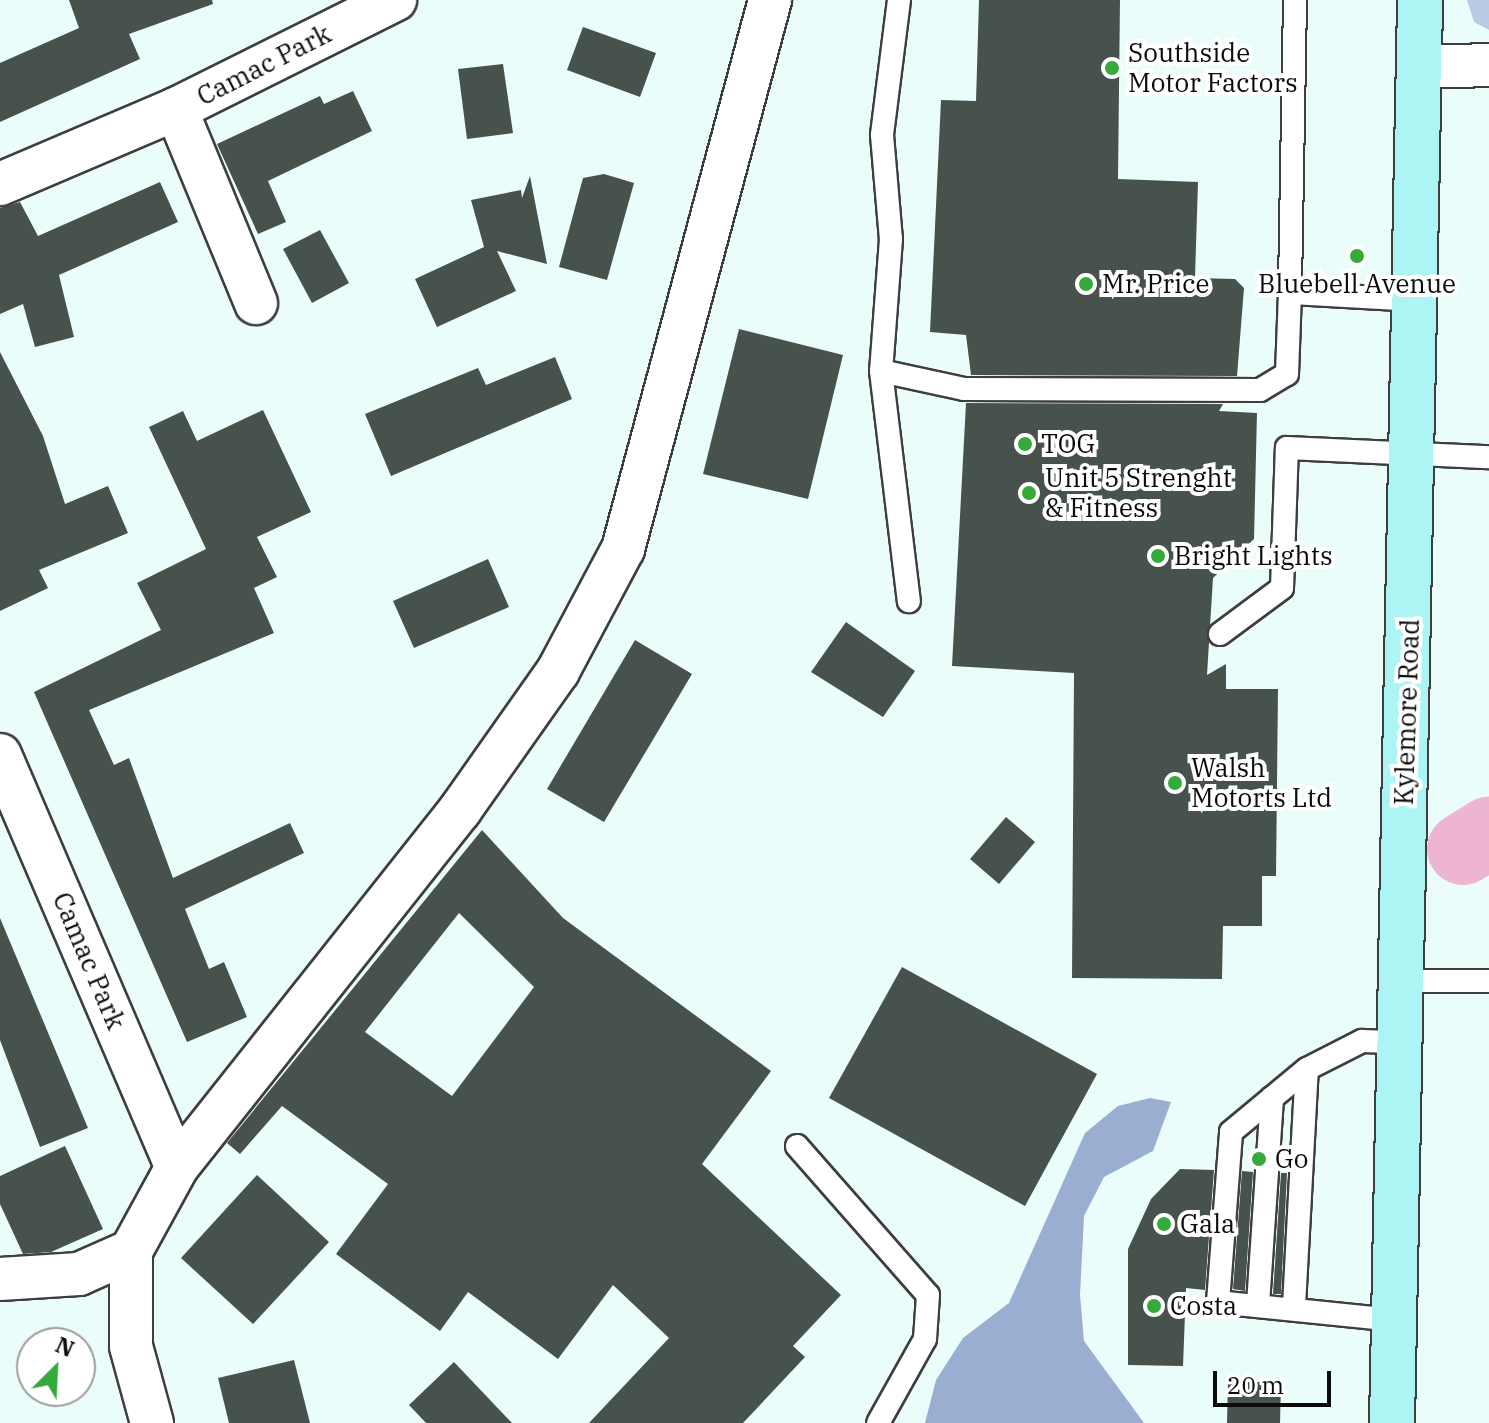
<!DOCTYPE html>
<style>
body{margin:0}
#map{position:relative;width:1489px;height:1423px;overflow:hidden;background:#eafdfb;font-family:"IBM Plex Serif",serif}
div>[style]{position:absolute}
.green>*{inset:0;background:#b9cae3}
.forest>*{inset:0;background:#9aaed1}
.river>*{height:72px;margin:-36px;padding:0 36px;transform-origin:36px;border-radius:36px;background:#eeb5d3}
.building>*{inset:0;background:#48524d}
.roads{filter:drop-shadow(2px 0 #3e3e3e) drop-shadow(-2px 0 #3e3e3e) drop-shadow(0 2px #3e3e3e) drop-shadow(0 -2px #3e3e3e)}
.lane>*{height:22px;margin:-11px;padding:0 11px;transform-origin:11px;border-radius:11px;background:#fff}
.street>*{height:42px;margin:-21px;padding:0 21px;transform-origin:21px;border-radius:21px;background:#fff}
.secondary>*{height:44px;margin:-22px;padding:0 22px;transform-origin:22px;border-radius:22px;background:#adf5f4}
.dots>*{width:22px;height:22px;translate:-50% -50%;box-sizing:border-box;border:4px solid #fff;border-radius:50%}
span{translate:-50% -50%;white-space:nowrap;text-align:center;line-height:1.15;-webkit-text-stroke:8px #fff;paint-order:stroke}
.poi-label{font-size:26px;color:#0b0b0b}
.left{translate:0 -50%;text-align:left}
.street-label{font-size:26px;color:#0b0b0b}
.north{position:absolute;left:16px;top:1327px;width:80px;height:80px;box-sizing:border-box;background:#fff;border:2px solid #9d9d9d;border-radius:50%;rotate:24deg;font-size:22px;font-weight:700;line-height:32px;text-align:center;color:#0b0b0b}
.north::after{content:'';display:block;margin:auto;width:28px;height:36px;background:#33aa39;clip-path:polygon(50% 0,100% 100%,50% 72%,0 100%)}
.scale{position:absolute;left:1213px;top:1371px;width:118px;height:36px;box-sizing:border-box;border:4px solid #0b0b0b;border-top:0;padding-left:10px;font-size:24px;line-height:28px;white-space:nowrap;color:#0b0b0b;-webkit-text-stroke:6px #fff;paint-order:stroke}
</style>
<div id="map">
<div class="green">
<i style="clip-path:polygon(1467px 0,1489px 0,1489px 30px,1474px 22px)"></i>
</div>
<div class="forest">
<i style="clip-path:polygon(1150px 1098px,1171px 1102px,1153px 1151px,1104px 1177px,1084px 1216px,1080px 1295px,1084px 1341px,1144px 1423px,925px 1423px,936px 1380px,963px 1338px,1009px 1303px,1085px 1133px,1118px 1106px)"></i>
</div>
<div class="river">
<i style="left:1463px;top:849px;width:31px;rotate:-32deg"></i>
</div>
<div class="building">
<i style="clip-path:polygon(69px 0,212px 0,213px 4px,129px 34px,140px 59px,0 122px,0 63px,79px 28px)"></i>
<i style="clip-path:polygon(979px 0,1120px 0,1118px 179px,1198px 182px,1195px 278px,1235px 279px,1244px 288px,1237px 376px,971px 375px,966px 335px,930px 332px,941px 100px,976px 101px)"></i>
<i style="clip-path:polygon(583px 27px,656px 53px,640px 97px,567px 70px)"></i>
<i style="clip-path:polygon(503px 64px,513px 133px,467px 139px,458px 69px)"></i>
<i style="clip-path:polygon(353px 91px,372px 131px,268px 181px,286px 222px,258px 234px,217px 144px,320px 96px,324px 104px)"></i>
<i style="clip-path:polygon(604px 174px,634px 183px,607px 280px,559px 267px,583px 178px)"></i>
<i style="clip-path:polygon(530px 176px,547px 264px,497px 251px,516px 291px,437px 327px,415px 279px,484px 247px,471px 200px,521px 190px,522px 198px)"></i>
<i style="clip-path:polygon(160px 182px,178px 222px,59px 275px,74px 337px,35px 347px,23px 304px,0 314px,0 208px,20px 202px,38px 236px)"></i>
<i style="clip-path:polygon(320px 230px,349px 283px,312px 303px,283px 249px)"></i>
<i style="clip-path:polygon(739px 329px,843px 355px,808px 499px,703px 474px)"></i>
<i style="clip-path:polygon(0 352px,43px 436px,65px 504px,108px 486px,128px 533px,39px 570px,48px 588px,0 611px)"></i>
<i style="clip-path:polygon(555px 357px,572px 399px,391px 476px,365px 414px,478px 368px,486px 385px)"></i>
<i style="clip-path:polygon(966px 403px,1223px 404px,1219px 411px,1257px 413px,1254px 539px,1213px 578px,1207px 675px,1226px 664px,1226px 689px,1278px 689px,1276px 876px,1262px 876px,1262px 926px,1223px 926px,1222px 979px,1072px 978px,1074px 673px,952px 666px)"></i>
<i style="clip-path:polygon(263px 410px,311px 512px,257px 537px,277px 577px,254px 588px,274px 633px,89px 710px,114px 765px,129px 758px,173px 878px,290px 823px,304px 853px,185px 909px,209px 969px,224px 962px,247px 1017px,187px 1042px,34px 692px,161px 630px,137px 583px,206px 549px,149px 427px,183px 411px,197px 441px)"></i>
<i style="clip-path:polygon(488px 559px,509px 607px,414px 648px,393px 601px)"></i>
<i style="clip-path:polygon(846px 622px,915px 671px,883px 717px,811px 672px)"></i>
<i style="clip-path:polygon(635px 640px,692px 674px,604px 822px,547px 789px)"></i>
<i style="clip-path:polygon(1006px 817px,1035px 842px,999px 884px,970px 859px)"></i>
<i style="clip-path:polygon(evenodd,482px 830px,563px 918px,771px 1071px,702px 1164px,841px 1295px,793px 1346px,805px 1357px,743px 1423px,589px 1423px,669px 1338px,613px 1285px,558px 1359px,468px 1292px,440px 1331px,336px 1254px,388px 1184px,282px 1106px,240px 1154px,227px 1143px,482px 830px,459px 913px,534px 987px,452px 1096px,365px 1032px,459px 913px)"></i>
<i style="clip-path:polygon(0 918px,88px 1128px,40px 1147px,0 1040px)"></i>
<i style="clip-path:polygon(902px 967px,1097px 1074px,1025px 1206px,829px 1098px)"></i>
<i style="clip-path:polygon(65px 1146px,103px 1229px,51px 1252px,23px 1254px,0 1204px,0 1176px)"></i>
<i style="clip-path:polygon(1180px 1169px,1214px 1170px,1205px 1290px,1186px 1288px,1183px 1366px,1128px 1365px,1128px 1249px,1151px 1199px)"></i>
<i style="clip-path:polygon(1242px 1171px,1253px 1172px,1245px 1291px,1233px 1289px)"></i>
<i style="clip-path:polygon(1281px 1173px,1287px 1173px,1281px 1294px,1273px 1294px)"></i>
<i style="clip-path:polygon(257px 1175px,329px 1242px,253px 1324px,181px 1258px)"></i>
<i style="clip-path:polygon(294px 1360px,310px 1423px,229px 1423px,218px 1378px)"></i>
<i style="clip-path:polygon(454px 1362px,512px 1423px,426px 1423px,409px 1405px)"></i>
<i style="clip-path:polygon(1228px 1382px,1281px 1382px,1280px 1423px,1227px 1423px)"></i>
</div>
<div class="roads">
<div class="lane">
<i style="left:899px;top:0;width:136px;rotate:97.2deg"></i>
<i style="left:882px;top:135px;width:104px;rotate:85.1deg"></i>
<i style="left:891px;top:239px;width:132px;rotate:94.3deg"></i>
<i style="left:881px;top:371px;width:232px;rotate:83.1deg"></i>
<i style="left:1295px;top:0;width:293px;rotate:91deg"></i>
<i style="left:1290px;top:293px;width:124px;rotate:3.2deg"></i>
<i style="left:881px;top:371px;width:85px;rotate:12.2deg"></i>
<i style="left:964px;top:389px;width:296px;rotate:0.2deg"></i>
<i style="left:1260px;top:390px;width:31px;rotate:-31deg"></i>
<i style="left:1287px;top:374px;width:81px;rotate:-87.9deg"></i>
<i style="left:1220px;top:634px;width:77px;rotate:-36.6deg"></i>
<i style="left:1282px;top:588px;width:140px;rotate:-88deg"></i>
<i style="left:1287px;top:448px;width:202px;rotate:2.6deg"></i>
<i style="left:1398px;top:981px;width:91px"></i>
<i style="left:797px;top:1146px;width:198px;rotate:48.7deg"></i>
<i style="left:928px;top:1295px;width:44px;rotate:93.9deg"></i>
<i style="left:925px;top:1339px;width:96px;rotate:119.2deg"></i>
<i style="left:1258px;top:1304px;width:207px;rotate:-86.1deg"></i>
<i style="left:1294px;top:1306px;width:237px;rotate:-86.9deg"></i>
<i style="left:1394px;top:1320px;width:177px;rotate:-174.2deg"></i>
<i style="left:1218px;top:1302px;width:170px;rotate:-85.6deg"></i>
<i style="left:1231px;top:1132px;width:99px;rotate:-39.7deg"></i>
<i style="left:1307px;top:1069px;width:62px;rotate:-27deg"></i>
<i style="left:1362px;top:1041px;width:36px;rotate:2deg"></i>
</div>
<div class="street">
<i style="left:1419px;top:67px;width:70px;rotate:-1.6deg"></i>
<i style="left:176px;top:109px;width:210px;rotate:67.6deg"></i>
<i style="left:0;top:184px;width:191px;rotate:-23.1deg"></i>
<i style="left:176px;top:109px;width:245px;rotate:-26.5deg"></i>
<i style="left:0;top:755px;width:448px;rotate:66.8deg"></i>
<i style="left:0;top:1279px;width:79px;rotate:-3.6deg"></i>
<i style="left:79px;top:1274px;width:57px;rotate:-23.9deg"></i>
<i style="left:152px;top:1423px;width:80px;rotate:-105.3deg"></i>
<i style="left:131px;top:1346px;width:95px;rotate:-90deg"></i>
<i style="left:131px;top:1251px;width:96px;rotate:-61.3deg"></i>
<i style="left:177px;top:1167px;width:456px;rotate:-51.6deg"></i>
<i style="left:460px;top:810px;width:170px;rotate:-54.8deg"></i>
<i style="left:558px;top:671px;width:138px;rotate:-62deg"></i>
<i style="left:623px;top:549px;width:568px;rotate:-75.01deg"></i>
</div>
<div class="secondary">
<i style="left:1392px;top:1423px;width:1423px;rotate:-88.87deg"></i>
</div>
</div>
<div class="dots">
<i style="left:1112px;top:68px;background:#33aa39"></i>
<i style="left:1357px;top:256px;background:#33aa39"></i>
<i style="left:1086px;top:284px;background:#33aa39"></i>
<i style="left:1025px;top:444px;background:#33aa39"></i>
<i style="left:1029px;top:493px;background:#33aa39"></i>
<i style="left:1158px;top:556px;background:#33aa39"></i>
<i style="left:1175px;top:783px;background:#33aa39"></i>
<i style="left:1259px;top:1159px;background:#33aa39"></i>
<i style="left:1164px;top:1224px;background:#33aa39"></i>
<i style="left:1154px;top:1306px;background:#33aa39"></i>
</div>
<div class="poi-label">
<span class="left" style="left:1128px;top:68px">Southside<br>Motor Factors</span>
<span class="left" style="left:1102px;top:284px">Mr. Price</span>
<span style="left:1357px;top:284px">Bluebell Avenue</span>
<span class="left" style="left:1041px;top:444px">TOG</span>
<span class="left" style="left:1045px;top:493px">Unit 5 Strenght<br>&amp; Fitness</span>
<span class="left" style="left:1174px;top:556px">Bright Lights</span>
<span class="left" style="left:1191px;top:783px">Walsh<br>Motorts Ltd</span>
<span class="left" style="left:1275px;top:1159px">Go</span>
<span class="left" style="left:1180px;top:1224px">Gala</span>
<span class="left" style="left:1170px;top:1306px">Costa</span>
</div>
<div class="street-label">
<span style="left:264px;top:65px;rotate:-27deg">Camac Park</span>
<span style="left:1407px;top:712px;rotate:-88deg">Kylemore Road</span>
<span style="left:89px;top:961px;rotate:67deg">Camac Park</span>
</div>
<div class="north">N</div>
<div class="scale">20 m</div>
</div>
